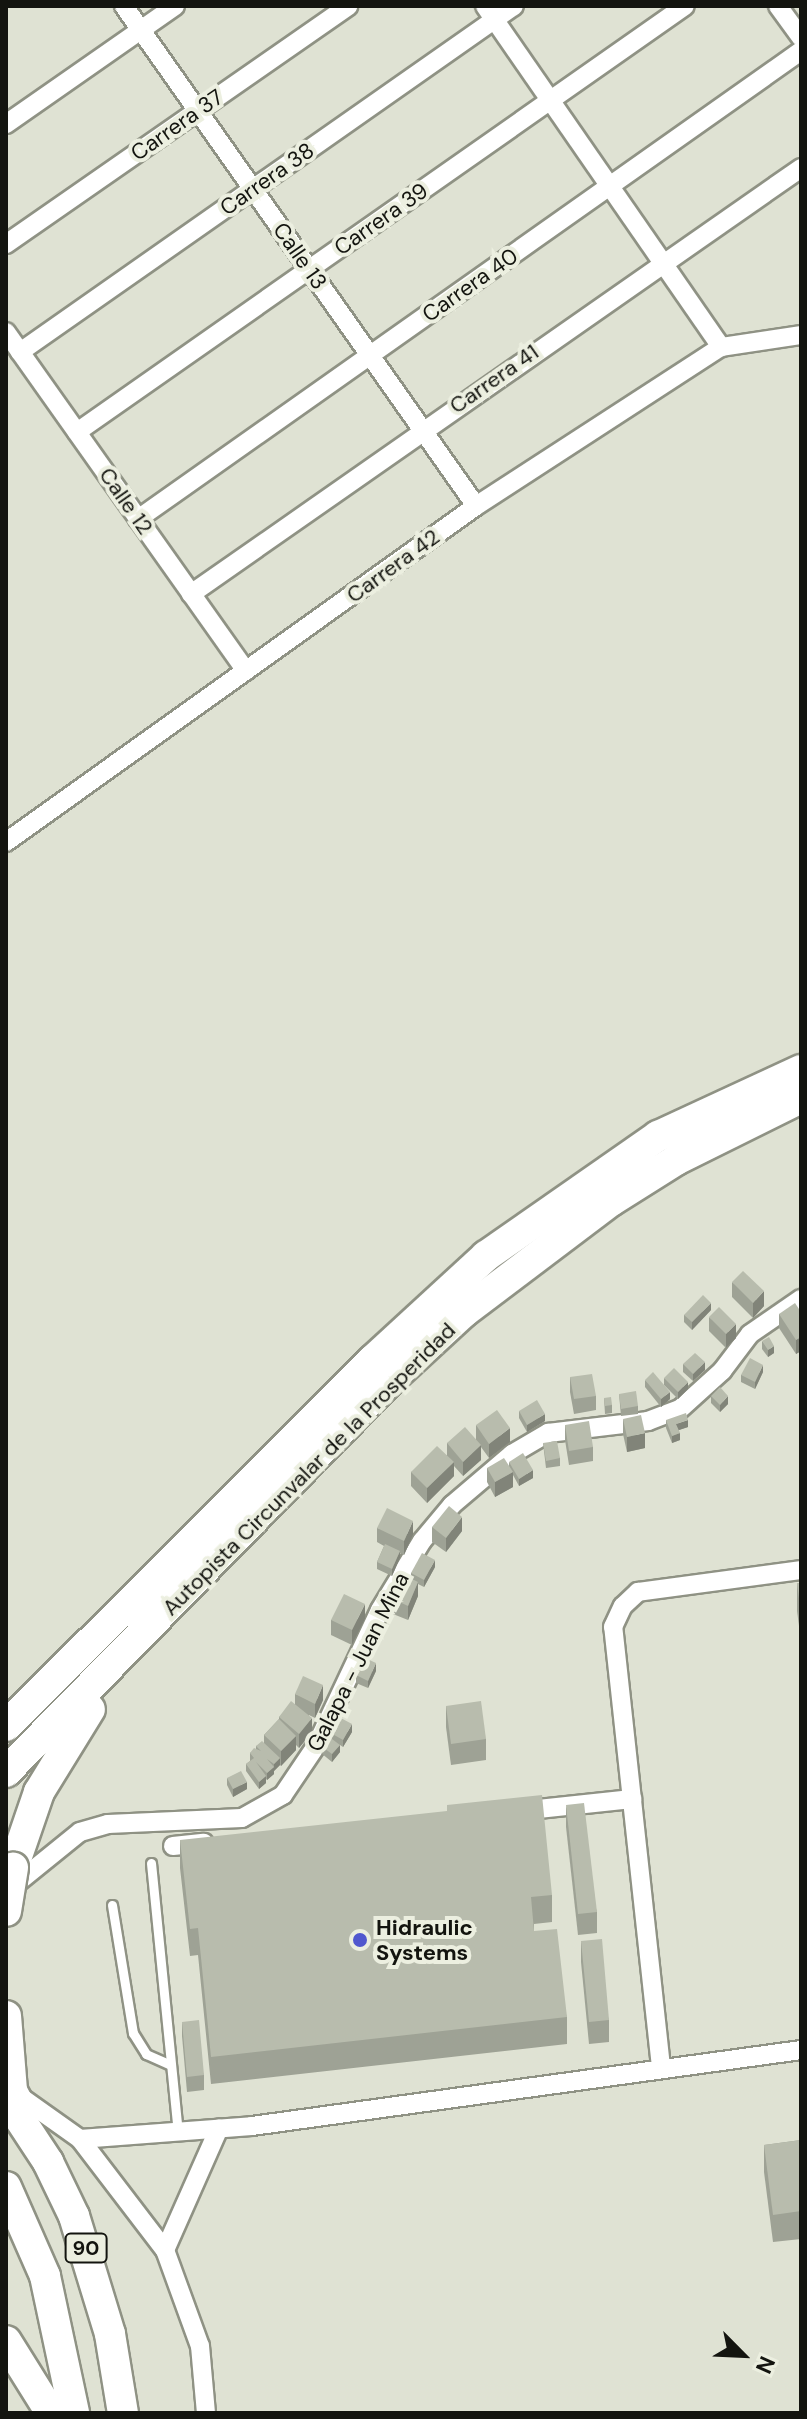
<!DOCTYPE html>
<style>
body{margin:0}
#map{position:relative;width:807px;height:2419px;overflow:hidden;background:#dfe2d3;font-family:"DM Sans",sans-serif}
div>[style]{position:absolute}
.roads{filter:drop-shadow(2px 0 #8f9284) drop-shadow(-2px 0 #8f9284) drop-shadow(0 2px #8f9284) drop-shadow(0 -2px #8f9284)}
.service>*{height:9px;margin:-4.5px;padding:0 4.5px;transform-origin:4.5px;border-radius:4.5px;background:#fff}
.minor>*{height:18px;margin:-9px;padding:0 9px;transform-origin:9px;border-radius:9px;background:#fff}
.trunk>*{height:30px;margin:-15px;padding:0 15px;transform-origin:15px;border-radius:15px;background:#fff}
.bridges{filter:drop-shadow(2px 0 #8f9284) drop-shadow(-2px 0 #8f9284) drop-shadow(0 2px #8f9284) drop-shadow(0 -2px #8f9284)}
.trunk-bridge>*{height:30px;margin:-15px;padding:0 15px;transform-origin:15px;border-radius:15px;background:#fff}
.wall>*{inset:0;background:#9ea295}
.shaded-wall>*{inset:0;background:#818479}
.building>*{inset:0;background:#b8bcad}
.dots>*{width:22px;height:22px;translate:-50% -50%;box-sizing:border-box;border:4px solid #ecefe0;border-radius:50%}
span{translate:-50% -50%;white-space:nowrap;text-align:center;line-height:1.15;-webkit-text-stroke:8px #ecefe0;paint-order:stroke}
.shield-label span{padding:2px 6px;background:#ecefe0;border:2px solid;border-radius:6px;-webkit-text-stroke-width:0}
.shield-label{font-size:20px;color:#13140f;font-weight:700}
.street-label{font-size:22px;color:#13140f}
.poi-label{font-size:22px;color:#13140f;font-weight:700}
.left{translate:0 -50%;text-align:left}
.frame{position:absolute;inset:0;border:8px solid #13140f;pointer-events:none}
.north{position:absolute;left:703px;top:2315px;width:80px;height:80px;-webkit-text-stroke:6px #ecefe0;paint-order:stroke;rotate:114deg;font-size:22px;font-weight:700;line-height:32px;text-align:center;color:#13140f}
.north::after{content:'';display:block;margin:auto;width:28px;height:36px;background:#13140f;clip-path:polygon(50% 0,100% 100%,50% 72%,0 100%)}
</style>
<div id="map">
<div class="roads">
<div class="service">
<i style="left:151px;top:1863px;width:270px;rotate:84.3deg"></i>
<i style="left:112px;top:1905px;width:130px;rotate:80.7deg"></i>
<i style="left:133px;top:2033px;width:25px;rotate:58deg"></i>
<i style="left:146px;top:2054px;width:27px;rotate:24deg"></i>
</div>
<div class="minor">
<i style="left:124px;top:6px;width:611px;rotate:54.85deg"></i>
<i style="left:485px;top:6px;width:415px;rotate:55.3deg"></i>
<i style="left:778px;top:6px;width:39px;rotate:54deg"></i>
<i style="left:6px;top:124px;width:206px;rotate:-34.9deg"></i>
<i style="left:6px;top:244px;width:417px;rotate:-34.8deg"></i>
<i style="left:6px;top:332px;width:415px;rotate:54.7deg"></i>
<i style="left:20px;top:352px;width:603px;rotate:-35.01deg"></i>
<i style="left:77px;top:432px;width:742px;rotate:-35.02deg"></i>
<i style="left:138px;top:519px;width:812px;rotate:-35.22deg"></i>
<i style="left:191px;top:594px;width:744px;rotate:-34.93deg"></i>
<i style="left:6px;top:842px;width:578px;rotate:-35.56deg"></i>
<i style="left:476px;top:506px;width:292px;rotate:-33deg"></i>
<i style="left:721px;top:347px;width:81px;rotate:-8.5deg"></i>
<i style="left:519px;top:1811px;width:114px;rotate:-6.1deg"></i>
<i style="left:173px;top:1846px;width:31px;rotate:-6deg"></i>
<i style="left:12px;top:1887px;width:87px;rotate:-39deg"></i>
<i style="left:80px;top:1832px;width:29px;rotate:-16deg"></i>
<i style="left:108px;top:1824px;width:134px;rotate:-2.6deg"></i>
<i style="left:242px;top:1818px;width:47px;rotate:-29.3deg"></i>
<i style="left:283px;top:1795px;width:59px;rotate:-56deg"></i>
<i style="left:316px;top:1746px;width:150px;rotate:-64.8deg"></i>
<i style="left:380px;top:1610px;width:81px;rotate:-58.7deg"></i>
<i style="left:422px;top:1541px;width:47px;rotate:-50.2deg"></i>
<i style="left:452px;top:1505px;width:79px;rotate:-40.4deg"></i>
<i style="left:512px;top:1454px;width:42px;rotate:-30.3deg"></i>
<i style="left:548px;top:1433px;width:101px;rotate:-6.8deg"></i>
<i style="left:648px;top:1421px;width:34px;rotate:-21deg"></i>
<i style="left:680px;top:1409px;width:57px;rotate:-42.1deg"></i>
<i style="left:722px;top:1371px;width:46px;rotate:-52.9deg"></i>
<i style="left:750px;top:1334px;width:62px;rotate:-34.5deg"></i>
<i style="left:661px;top:2067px;width:443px;rotate:-96.2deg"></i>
<i style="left:613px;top:1627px;width:23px;rotate:-65deg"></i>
<i style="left:623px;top:1606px;width:21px;rotate:-43deg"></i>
<i style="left:638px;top:1592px;width:164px;rotate:-7.7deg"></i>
<i style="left:18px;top:2095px;width:76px;rotate:35.4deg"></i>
<i style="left:80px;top:2139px;width:140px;rotate:52.6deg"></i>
<i style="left:165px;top:2250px;width:102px;rotate:70deg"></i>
<i style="left:200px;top:2346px;width:67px;rotate:84.9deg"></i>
<i style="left:80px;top:2139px;width:172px;rotate:-4.3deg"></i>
<i style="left:252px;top:2126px;width:554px;rotate:-7.88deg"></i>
<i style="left:165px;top:2250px;width:133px;rotate:-66.1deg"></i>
</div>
<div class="trunk">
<i style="left:6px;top:1726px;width:518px;rotate:-44.92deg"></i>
<i style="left:373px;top:1360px;width:154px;rotate:-42.6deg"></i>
<i style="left:486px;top:1256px;width:210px;rotate:-34.9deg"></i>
<i style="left:658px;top:1136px;width:157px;rotate:-24.8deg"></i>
<i style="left:6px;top:1772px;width:547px;rotate:-45.59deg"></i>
<i style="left:389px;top:1381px;width:102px;rotate:-42.6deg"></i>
<i style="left:464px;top:1312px;width:184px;rotate:-37.1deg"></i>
<i style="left:611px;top:1201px;width:77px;rotate:-32.2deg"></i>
<i style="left:676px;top:1160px;width:140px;rotate:-26.4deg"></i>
<i style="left:13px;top:1868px;width:80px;rotate:-71.1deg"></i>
<i style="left:39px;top:1792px;width:97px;rotate:-58.4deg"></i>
<i style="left:6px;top:2016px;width:75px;rotate:85.4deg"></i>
<i style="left:12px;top:2091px;width:26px;rotate:62deg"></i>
<i style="left:6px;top:2098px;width:77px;rotate:56.7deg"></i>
<i style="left:48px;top:2162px;width:60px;rotate:64.3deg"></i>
<i style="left:74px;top:2216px;width:123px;rotate:73deg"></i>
<i style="left:110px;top:2334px;width:80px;rotate:80.7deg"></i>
<i style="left:6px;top:2187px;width:97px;rotate:66.3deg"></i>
<i style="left:45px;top:2276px;width:140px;rotate:78deg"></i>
<i style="left:6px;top:2341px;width:85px;rotate:58deg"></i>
</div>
</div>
<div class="bridges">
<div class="trunk-bridge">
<i style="left:6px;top:1911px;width:44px;rotate:-80.8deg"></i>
</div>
</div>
<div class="wall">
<i style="clip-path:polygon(732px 1282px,764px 1306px,753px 1318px,732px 1297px)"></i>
<i style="clip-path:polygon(711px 1310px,692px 1330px,684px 1322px,684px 1315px)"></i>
<i style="clip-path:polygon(801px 1312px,801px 1351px,796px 1354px,779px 1328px,779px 1314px)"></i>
<i style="clip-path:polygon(709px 1317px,736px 1338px,726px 1348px,709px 1331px)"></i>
<i style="clip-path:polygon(762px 1341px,774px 1353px,768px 1357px,762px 1349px)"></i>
<i style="clip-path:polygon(683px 1364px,705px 1370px,693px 1381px,683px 1372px)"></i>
<i style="clip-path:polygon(763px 1372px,755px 1389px,741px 1382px,741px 1375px)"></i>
<i style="clip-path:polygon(570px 1377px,596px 1396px,596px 1410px,574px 1414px,570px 1392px)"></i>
<i style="clip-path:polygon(664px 1378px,688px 1389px,678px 1399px,664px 1385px)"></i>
<i style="clip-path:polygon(645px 1380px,670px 1399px,661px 1407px,645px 1387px)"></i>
<i style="clip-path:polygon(619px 1394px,638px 1406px,638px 1414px,621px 1416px)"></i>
<i style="clip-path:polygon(711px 1396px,728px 1404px,720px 1412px,711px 1403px)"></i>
<i style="clip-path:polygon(604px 1398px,612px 1405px,612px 1413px,605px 1414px)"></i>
<i style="clip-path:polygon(519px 1411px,545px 1421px,527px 1432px,519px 1418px)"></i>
<i style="clip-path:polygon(623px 1419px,645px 1448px,627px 1452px,623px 1434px)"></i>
<i style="clip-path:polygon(666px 1420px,688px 1427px,679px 1430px,680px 1440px,672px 1443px,666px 1428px)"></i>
<i style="clip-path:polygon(476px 1425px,510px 1442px,489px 1458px,481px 1447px,481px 1460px,463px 1476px,454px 1466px,454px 1476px,427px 1503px,411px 1486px,411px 1472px,447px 1455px,447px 1443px,476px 1440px)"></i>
<i style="clip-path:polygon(565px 1425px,593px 1447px,593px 1461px,569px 1465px,565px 1440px)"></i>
<i style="clip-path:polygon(543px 1443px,560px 1458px,560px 1466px,546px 1468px)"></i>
<i style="clip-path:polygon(509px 1462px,533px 1478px,519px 1486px,513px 1475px,513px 1487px,495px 1497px,487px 1482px,487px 1468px,509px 1466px)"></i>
<i style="clip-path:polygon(432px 1527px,462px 1531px,446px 1552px,432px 1542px)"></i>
<i style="clip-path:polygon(377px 1528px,413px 1535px,404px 1555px,400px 1553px,400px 1558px,392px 1576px,377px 1569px,377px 1562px,384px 1546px,377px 1542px)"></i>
<i style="clip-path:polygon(435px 1567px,424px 1587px,418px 1584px,418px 1596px,408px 1620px,393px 1614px,393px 1599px,411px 1579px,411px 1573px)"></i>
<i style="clip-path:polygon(797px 1583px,801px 1583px,801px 1641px,797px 1611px)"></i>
<i style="clip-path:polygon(365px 1619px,352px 1645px,331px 1635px,331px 1620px)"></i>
<i style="clip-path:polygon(376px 1671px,368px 1688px,356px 1683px,356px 1675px)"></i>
<i style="clip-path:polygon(295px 1694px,323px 1700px,315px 1718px,309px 1715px,312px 1732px,299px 1748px,296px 1745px,296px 1750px,281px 1766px,280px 1765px,274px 1771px,274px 1774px,267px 1780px,266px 1779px,266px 1783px,259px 1789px,246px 1771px,246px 1764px,250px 1761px,250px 1753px,256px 1749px,256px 1746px,264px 1743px,264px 1735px,279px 1719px,279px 1717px,295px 1704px)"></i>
<i style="clip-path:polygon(446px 1706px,486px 1739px,486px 1760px,451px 1765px,446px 1727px)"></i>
<i style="clip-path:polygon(329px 1732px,352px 1732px,343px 1747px,340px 1745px,340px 1752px,332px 1762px,321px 1753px,321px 1746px,329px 1736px)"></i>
<i style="clip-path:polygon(227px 1778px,247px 1789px,233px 1797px,227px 1785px)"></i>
<i style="clip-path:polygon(566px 1805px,597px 1912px,597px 1933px,578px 1935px,566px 1827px)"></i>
<i style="clip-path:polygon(180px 1840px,552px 1895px,552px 1922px,534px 1924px,534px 1931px,567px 2017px,567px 2044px,211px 2084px,198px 1955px,190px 1956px,180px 1868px)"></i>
<i style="clip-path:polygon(581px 1941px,609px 2020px,609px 2042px,589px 2044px,581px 1962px)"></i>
<i style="clip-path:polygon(182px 2022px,204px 2075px,204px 2090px,187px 2092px,182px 2036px)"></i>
<i style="clip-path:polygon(801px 2140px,801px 2239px,773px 2242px,764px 2172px,764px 2145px)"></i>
</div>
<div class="shaded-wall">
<i style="clip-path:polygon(764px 1291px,764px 1306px,753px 1318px,753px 1303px)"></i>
<i style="clip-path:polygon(711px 1303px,711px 1310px,692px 1330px,692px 1322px)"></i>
<i style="clip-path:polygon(736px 1324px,736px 1338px,726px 1348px,726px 1334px)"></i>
<i style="clip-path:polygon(801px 1337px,801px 1351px,796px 1354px,796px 1340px)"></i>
<i style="clip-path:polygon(774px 1346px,774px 1353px,768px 1357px,768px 1350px)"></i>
<i style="clip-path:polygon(705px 1362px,705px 1370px,693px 1381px,693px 1374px)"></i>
<i style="clip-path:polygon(763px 1365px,763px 1372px,755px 1389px,755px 1382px)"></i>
<i style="clip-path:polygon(688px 1382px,688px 1389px,678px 1399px,678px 1392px)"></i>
<i style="clip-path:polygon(670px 1392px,670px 1399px,661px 1407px,661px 1399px)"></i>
<i style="clip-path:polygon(728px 1396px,728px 1404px,720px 1412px,720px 1405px)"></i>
<i style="clip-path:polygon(545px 1414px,545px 1421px,527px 1432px,527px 1425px)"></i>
<i style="clip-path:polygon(688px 1420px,688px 1427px,676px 1431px,676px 1424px)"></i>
<i style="clip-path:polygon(510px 1428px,510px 1442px,489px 1458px,489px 1444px)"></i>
<i style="clip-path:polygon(645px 1433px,645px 1448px,627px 1452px,627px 1437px)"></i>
<i style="clip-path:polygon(680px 1433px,680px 1440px,672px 1443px,672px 1436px)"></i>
<i style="clip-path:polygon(481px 1445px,481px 1460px,463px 1476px,463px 1462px)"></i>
<i style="clip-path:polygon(454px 1462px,454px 1476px,427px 1503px,427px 1488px)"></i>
<i style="clip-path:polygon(533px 1470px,533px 1478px,519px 1486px,519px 1479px)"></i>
<i style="clip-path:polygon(513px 1472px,513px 1487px,495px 1497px,495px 1482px)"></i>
<i style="clip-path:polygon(462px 1517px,462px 1531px,446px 1552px,446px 1538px)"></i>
<i style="clip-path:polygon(413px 1521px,413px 1535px,404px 1555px,404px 1541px)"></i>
<i style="clip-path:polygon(400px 1551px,400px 1558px,392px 1576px,392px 1569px)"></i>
<i style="clip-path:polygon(435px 1560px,435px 1567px,424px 1587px,424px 1580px)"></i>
<i style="clip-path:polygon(418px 1582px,418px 1596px,408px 1620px,408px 1606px)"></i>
<i style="clip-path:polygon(365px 1604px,365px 1619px,352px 1645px,352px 1630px)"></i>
<i style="clip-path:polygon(376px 1663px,376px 1671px,368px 1688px,368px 1681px)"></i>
<i style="clip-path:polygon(323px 1685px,323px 1700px,315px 1718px,315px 1704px)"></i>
<i style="clip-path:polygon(312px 1718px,312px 1732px,299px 1748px,299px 1734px)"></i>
<i style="clip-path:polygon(352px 1724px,352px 1732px,343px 1747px,343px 1740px)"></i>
<i style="clip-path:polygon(296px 1736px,296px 1750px,281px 1766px,281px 1751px)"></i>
<i style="clip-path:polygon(340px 1745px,340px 1752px,332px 1762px,332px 1754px)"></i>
<i style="clip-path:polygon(280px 1758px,280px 1765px,274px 1771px,274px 1764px)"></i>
<i style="clip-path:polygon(274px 1767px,274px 1774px,267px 1780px,267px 1773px)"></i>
<i style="clip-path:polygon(266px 1776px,266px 1783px,259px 1789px,259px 1782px)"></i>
<i style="clip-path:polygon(247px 1782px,247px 1789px,233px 1797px,233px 1789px)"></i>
</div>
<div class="building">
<i style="clip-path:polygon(743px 1271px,764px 1291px,753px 1303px,732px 1282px)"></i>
<i style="clip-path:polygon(703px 1295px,711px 1303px,692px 1322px,684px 1315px)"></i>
<i style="clip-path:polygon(795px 1303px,801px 1312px,801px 1337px,796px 1340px,779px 1314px)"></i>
<i style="clip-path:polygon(719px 1307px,736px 1324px,726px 1334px,709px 1317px)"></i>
<i style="clip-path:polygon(769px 1337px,774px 1346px,768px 1350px,762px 1341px)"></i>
<i style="clip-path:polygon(695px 1353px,705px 1362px,693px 1374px,683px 1364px)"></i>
<i style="clip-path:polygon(750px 1358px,763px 1365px,755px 1382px,741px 1375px)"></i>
<i style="clip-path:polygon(674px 1368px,688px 1382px,678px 1392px,664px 1378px)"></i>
<i style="clip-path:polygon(653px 1372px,670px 1392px,661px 1399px,645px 1380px)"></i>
<i style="clip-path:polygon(592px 1374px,596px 1396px,574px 1399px,570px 1377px)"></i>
<i style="clip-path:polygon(720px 1387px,728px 1396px,720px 1405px,711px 1396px)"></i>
<i style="clip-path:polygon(636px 1391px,638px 1406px,621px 1409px,619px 1394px)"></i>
<i style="clip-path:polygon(611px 1397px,612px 1405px,605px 1406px,604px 1398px)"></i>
<i style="clip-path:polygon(537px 1400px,545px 1414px,527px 1425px,519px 1411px)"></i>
<i style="clip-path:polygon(497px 1410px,510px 1428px,489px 1444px,476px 1425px)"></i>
<i style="clip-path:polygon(686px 1413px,688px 1420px,676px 1424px,680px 1433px,672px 1436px,666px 1420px)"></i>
<i style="clip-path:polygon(641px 1415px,645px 1433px,627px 1437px,623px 1419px)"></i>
<i style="clip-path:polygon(589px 1421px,593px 1447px,569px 1451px,565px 1425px)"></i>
<i style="clip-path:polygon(465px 1427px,481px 1445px,463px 1462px,447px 1443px)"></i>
<i style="clip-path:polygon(557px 1441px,560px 1458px,546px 1461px,543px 1443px)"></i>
<i style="clip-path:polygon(437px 1446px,454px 1462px,427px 1488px,411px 1472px)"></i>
<i style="clip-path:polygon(523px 1453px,533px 1470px,519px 1479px,509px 1462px)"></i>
<i style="clip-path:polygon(504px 1458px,513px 1472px,495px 1482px,487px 1468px)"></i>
<i style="clip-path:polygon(449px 1506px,462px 1517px,446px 1538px,432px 1527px)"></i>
<i style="clip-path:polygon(387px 1508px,413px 1521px,404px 1541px,377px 1528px)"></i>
<i style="clip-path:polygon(385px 1544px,400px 1551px,392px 1569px,377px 1562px)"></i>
<i style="clip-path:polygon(422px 1553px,435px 1560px,424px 1580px,411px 1573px)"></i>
<i style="clip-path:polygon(404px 1575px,418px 1582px,408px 1606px,393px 1599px)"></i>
<i style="clip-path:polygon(797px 1583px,801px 1583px,801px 1614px)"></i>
<i style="clip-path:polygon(344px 1594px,365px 1604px,352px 1630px,331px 1620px)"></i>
<i style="clip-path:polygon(365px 1658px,376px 1663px,368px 1681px,356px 1675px)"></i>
<i style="clip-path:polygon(303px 1676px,323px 1685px,315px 1704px,295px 1694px)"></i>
<i style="clip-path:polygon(291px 1701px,312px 1718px,299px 1734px,279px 1717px)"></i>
<i style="clip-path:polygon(481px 1701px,486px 1739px,451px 1744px,446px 1706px)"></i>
<i style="clip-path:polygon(337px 1716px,352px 1724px,343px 1740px,329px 1732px)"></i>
<i style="clip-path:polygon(279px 1719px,296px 1736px,281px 1751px,264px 1735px)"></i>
<i style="clip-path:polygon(328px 1736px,340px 1745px,332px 1754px,321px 1746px)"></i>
<i style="clip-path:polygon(262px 1741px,280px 1758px,274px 1764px,267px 1759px,274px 1767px,267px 1773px,256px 1762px,266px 1776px,259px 1782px,246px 1764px,254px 1758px,250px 1753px,254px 1748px,261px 1751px,256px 1746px)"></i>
<i style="clip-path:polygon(241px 1771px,247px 1782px,233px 1789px,227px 1778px)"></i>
<i style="clip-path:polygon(542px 1795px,552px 1895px,531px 1897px,534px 1931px,557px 1929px,567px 2017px,211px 2057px,198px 1928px,190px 1929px,180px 1840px,447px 1811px,447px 1805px)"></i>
<i style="clip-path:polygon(584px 1803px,597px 1912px,578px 1914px,566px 1805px)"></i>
<i style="clip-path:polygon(602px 1939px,609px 2020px,589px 2022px,581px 1941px)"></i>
<i style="clip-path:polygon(199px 2020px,204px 2075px,187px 2077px,182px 2022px)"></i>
<i style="clip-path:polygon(801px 2140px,801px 2211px,773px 2215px,764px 2145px)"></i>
</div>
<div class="dots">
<i style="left:360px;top:1940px;background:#5158ce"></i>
</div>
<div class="shield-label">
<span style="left:86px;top:2248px">90</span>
</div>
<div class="street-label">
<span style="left:177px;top:125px;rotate:-35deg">Carrera 37</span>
<span style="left:267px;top:179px;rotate:-35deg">Carrera 38</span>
<span style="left:381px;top:219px;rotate:-35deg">Carrera 39</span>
<span style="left:300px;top:256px;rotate:55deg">Calle 13</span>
<span style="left:470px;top:285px;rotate:-35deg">Carrera 40</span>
<span style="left:494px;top:379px;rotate:-35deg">Carrera 41</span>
<span style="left:126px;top:501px;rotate:55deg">Calle 12</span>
<span style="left:393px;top:566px;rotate:-36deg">Carrera 42</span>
<span style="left:309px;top:1469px;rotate:-45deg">Autopista Circunvalar de la Prosperidad</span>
<span style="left:358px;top:1662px;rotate:-63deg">Galapa - Juan Mina</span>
</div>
<div class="poi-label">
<span class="left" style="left:376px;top:1940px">Hidraulic<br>Systems</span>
</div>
<div class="frame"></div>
<div class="north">N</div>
</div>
